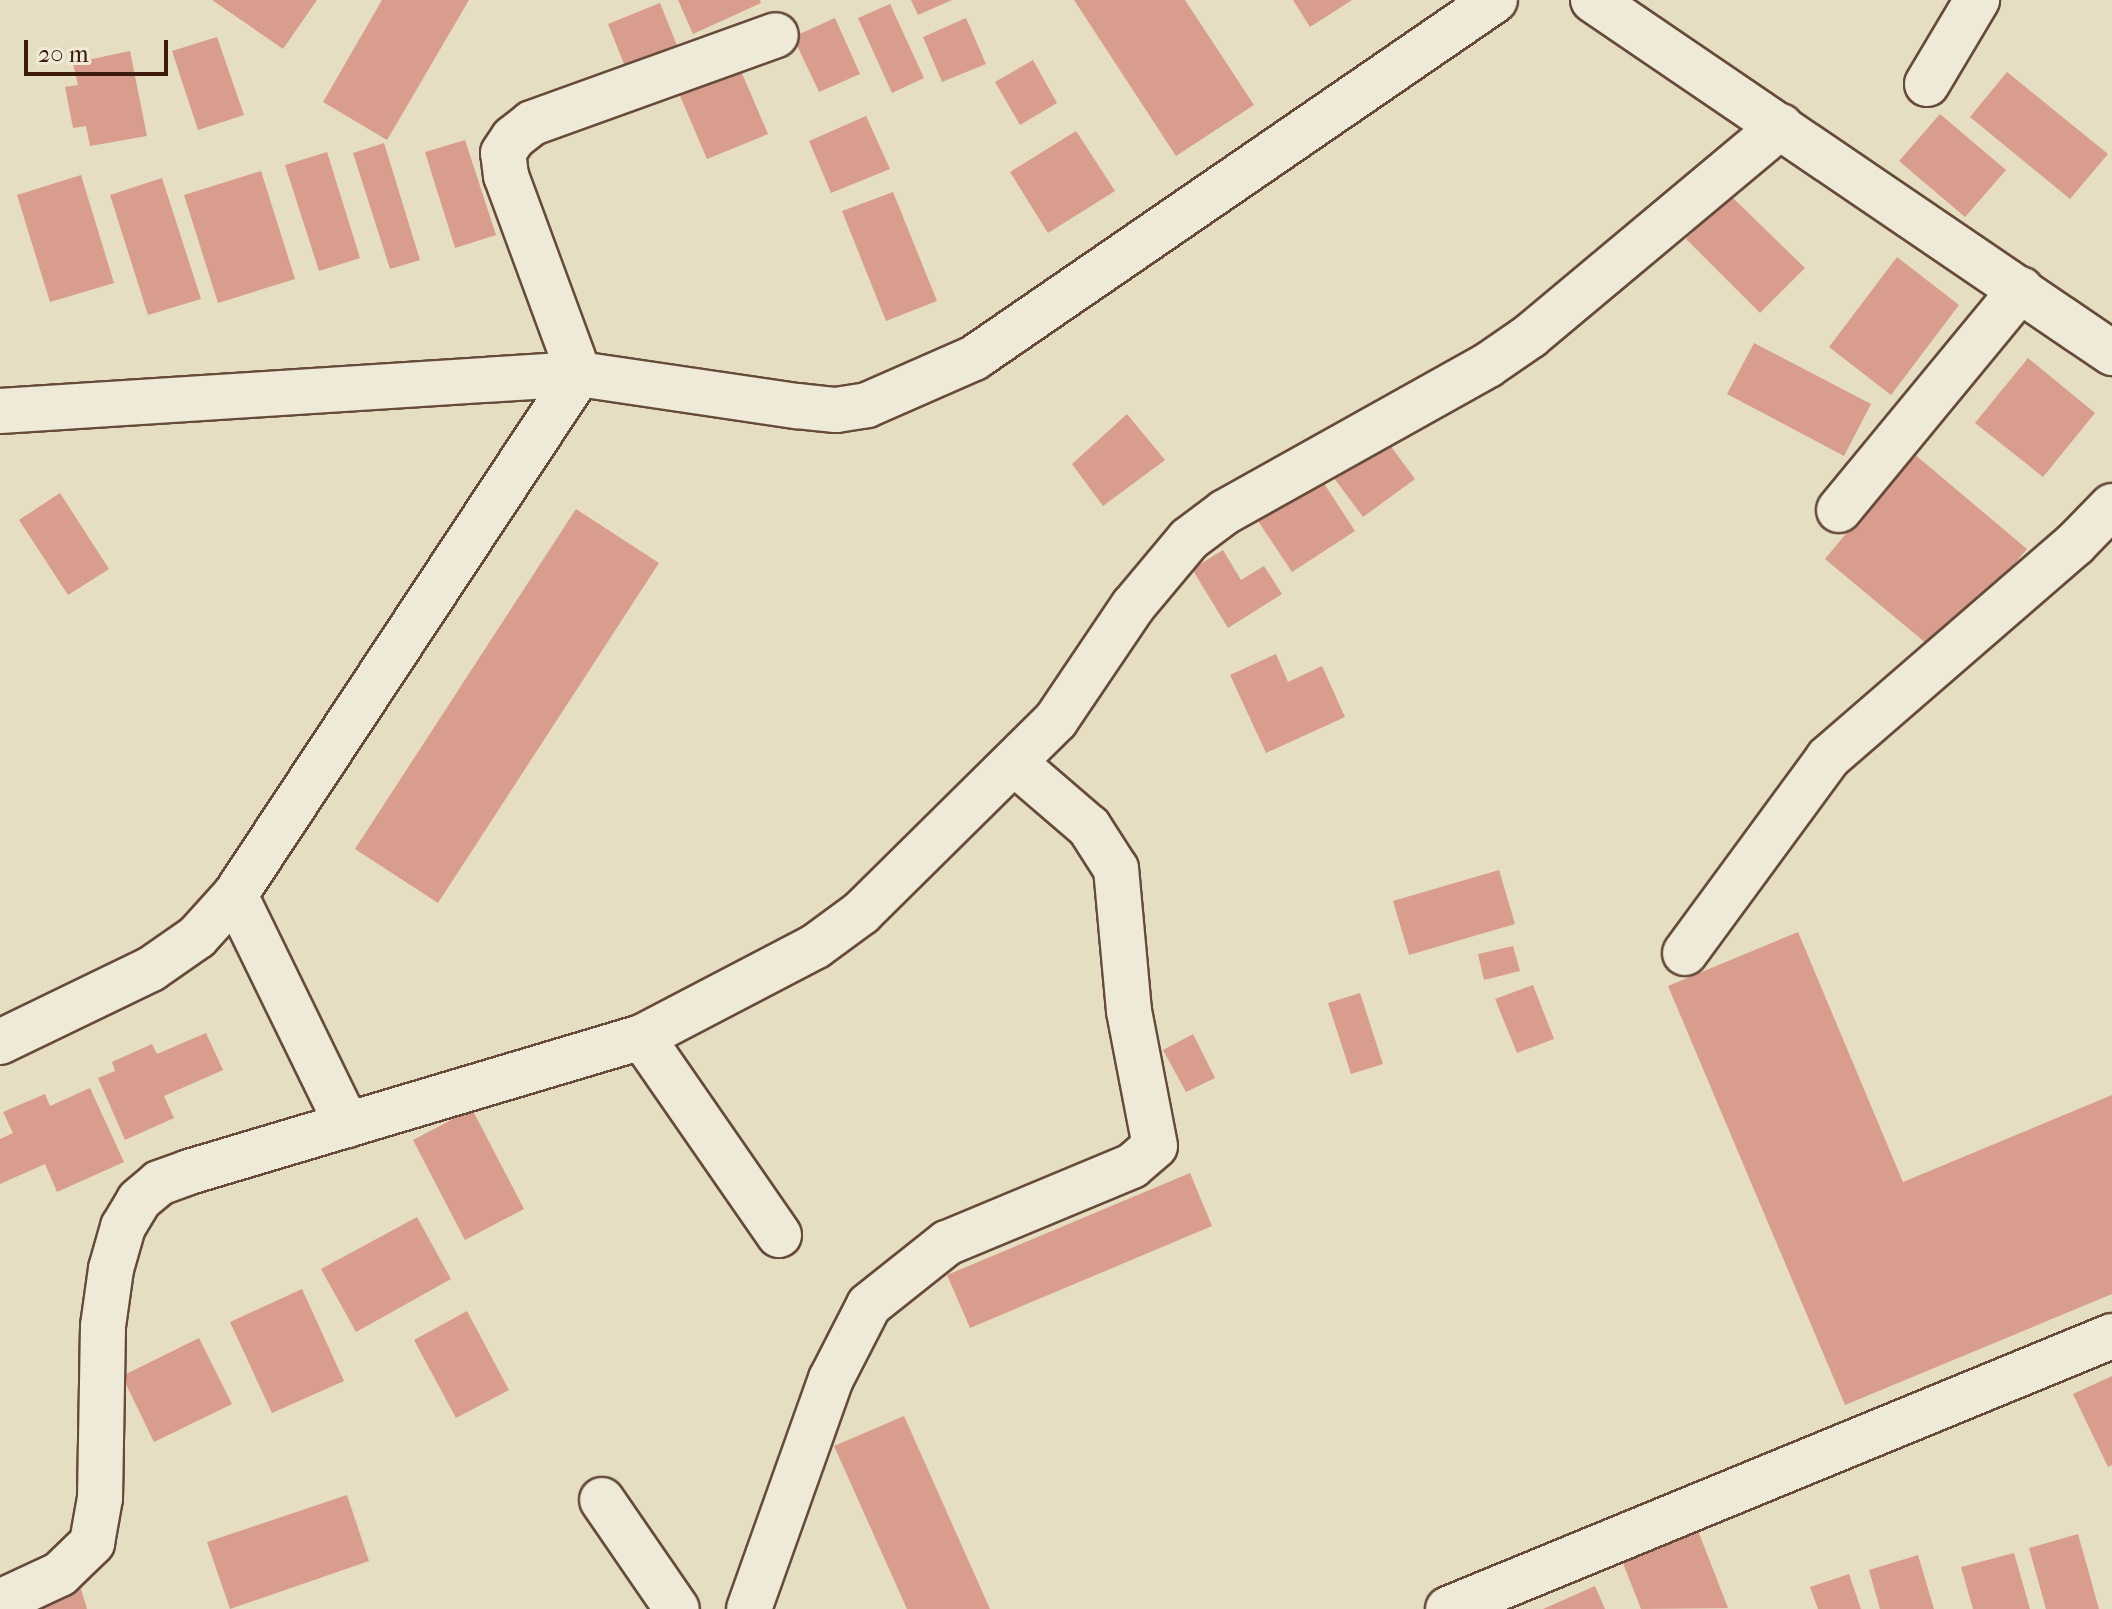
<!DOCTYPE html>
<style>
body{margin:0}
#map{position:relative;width:2112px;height:1609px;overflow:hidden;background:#e6dec2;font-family:"IM FELL French Canon",serif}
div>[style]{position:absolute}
.building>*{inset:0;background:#d99d8d}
.roads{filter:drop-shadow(2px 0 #664b3a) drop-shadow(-2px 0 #664b3a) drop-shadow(0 2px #664b3a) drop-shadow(0 -2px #664b3a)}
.minor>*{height:44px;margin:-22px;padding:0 22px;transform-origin:22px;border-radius:22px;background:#efead7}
span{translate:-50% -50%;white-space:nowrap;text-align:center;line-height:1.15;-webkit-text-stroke:6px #efead7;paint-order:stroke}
.scale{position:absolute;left:24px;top:40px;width:144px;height:36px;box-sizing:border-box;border:4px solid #3c1a0c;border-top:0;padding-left:10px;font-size:24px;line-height:28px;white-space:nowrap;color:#3c1a0c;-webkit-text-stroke:6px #efead7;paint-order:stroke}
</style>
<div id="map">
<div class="building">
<i style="clip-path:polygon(212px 0,317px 0,283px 49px)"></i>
<i style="clip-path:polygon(382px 0,469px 0,387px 140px,323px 102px)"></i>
<i style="clip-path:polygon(678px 0,760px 0,761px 3px,693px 34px)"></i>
<i style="clip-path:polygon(911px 0,952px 0,918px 15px)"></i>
<i style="clip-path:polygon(1074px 0,1185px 0,1254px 105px,1176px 156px)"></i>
<i style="clip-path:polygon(1293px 0,1352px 0,1310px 27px)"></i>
<i style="clip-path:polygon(660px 3px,680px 53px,628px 74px,608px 24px)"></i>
<i style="clip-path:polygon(890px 4px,924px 78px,892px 93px,858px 18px)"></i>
<i style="clip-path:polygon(835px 18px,860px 74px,819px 92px,793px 37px)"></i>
<i style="clip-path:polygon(966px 18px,986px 64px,942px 82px,923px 37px)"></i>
<i style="clip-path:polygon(217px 37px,244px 115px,198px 130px,172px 51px)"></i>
<i style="clip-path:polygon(130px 51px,147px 136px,90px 146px,86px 126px,73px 128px,65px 87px,78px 85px,73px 63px)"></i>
<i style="clip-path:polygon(735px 57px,768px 134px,707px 159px,674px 82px)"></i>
<i style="clip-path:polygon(1033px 60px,1057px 103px,1020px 125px,995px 82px)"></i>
<i style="clip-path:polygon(2007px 72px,2108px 154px,2070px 199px,1970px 117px)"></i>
<i style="clip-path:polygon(1940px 114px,2006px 170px,1965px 217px,1899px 161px)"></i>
<i style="clip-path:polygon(866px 116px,890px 169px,831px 193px,809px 141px)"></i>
<i style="clip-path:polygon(1076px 131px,1115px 191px,1048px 233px,1010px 172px)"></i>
<i style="clip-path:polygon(465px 140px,496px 235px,455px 248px,425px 152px)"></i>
<i style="clip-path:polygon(384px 143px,420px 260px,390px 269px,353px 153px)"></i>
<i style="clip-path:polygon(327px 152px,360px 258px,319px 271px,285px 165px)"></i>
<i style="clip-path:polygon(261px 171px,295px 279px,218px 303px,184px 195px)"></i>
<i style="clip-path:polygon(81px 175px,114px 283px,50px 302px,17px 195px)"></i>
<i style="clip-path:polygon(162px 178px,201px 299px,148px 315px,110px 195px)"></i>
<i style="clip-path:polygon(893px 192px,937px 301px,886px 321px,842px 211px)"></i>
<i style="clip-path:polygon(1730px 195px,1805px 268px,1760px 313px,1686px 239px)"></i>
<i style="clip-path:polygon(1897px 257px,1959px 305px,1891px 395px,1829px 347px)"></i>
<i style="clip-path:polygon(1754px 343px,1871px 404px,1844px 456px,1727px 394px)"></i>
<i style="clip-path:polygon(2028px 358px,2095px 413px,2043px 477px,1975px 423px)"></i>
<i style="clip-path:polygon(1127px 414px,1165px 460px,1103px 506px,1072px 464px)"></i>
<i style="clip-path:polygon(1381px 433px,1415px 479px,1363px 517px,1328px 470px)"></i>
<i style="clip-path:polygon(1913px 453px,2027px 549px,1939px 654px,1825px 559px)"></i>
<i style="clip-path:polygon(1321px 479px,1355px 531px,1292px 572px,1258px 521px)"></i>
<i style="clip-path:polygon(60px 493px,109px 569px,68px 595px,19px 520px)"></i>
<i style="clip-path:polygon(576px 509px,659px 563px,438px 903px,355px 849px)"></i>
<i style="clip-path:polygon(1223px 550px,1241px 580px,1264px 566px,1282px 594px,1228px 628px,1192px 569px)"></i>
<i style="clip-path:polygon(1276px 654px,1288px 682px,1322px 666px,1345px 717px,1266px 753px,1230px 675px)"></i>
<i style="clip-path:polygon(1499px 870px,1515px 924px,1409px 955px,1393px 901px)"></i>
<i style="clip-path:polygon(1798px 932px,1903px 1182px,2112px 1095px,2112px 1294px,1845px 1405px,1668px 986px)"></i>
<i style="clip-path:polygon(1513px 946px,1520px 971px,1484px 980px,1478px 954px)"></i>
<i style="clip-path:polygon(1533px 985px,1554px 1039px,1517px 1053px,1495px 999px)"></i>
<i style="clip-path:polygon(1360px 993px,1383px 1064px,1351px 1074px,1328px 1003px)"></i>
<i style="clip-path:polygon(206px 1033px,223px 1070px,164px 1096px,174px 1118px,125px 1140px,98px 1078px,115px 1071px,112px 1062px,152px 1044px,157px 1054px)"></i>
<i style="clip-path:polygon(1193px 1034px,1215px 1078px,1186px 1092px,1163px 1050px)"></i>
<i style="clip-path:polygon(90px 1088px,124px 1162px,57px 1192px,45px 1164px,0 1184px,0 1139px,13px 1133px,3px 1112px,45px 1094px,50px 1106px)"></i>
<i style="clip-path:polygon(472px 1109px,524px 1209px,465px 1240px,413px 1140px)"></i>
<i style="clip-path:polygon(1190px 1173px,1212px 1226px,970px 1328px,947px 1275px)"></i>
<i style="clip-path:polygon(417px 1217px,451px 1279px,356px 1332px,321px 1269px)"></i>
<i style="clip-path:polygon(302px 1289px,344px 1381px,272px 1413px,230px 1322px)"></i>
<i style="clip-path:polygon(467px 1311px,509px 1390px,456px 1418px,414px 1340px)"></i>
<i style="clip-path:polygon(199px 1338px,232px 1404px,154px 1442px,122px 1376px)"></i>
<i style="clip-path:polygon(2112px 1376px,2112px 1465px,2108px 1467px,2073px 1394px)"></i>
<i style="clip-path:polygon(904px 1416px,990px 1609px,907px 1609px,834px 1446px)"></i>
<i style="clip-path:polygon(347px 1495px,369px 1561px,230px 1609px,207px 1542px)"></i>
<i style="clip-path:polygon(1697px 1528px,1728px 1608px,1641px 1609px,1621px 1558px)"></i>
<i style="clip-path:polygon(2078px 1534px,2099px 1609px,2046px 1609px,2029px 1548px)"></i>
<i style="clip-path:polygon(2014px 1553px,2030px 1609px,1973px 1609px,1961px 1567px)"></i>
<i style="clip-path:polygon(1918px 1555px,1934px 1609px,1880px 1609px,1869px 1570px)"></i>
<i style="clip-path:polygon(1849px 1574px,1861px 1609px,1818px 1609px,1810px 1587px)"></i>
<i style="clip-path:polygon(79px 1582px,87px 1609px,6px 1609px)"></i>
<i style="clip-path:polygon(1595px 1586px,1605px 1609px,1543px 1609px)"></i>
</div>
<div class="roads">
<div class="minor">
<i style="left:1593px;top:0;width:628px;rotate:34.22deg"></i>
<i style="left:1927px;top:84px;width:98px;rotate:-59.2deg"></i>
<i style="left:0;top:411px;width:580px;rotate:-3.66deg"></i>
<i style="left:579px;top:374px;width:220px;rotate:8.4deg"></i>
<i style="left:797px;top:406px;width:39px;rotate:6deg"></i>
<i style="left:836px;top:410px;width:31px;rotate:-9deg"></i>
<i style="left:867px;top:405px;width:117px;rotate:-23.7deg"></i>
<i style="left:974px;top:358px;width:632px;rotate:-34.49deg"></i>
<i style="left:1839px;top:510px;width:286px;rotate:-50.5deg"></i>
<i style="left:235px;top:895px;width:256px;rotate:64deg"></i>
<i style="left:1685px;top:953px;width:242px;rotate:-53.7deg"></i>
<i style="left:1828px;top:758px;width:327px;rotate:-40.9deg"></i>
<i style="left:2075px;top:544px;width:53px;rotate:-45.8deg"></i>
<i style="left:0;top:1042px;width:168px;rotate:-25.8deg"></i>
<i style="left:151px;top:969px;width:56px;rotate:-34.8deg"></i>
<i style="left:197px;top:937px;width:57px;rotate:-47.9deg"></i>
<i style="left:235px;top:895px;width:624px;rotate:-56.56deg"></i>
<i style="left:579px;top:374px;width:211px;rotate:-110.2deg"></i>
<i style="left:506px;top:176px;width:23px;rotate:-97deg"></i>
<i style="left:503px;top:153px;width:18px;rotate:-56deg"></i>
<i style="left:513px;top:138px;width:24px;rotate:-38deg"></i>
<i style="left:532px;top:123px;width:259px;rotate:-19.8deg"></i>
<i style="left:779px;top:1235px;width:241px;rotate:-124.7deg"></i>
<i style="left:642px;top:1037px;width:196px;rotate:-27.6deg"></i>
<i style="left:816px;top:946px;width:56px;rotate:-36.3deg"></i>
<i style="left:861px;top:913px;width:274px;rotate:-44.7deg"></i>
<i style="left:1056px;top:720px;width:138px;rotate:-56deg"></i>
<i style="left:1133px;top:606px;width:87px;rotate:-50.1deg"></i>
<i style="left:1189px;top:539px;width:45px;rotate:-36.9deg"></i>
<i style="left:1225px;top:512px;width:301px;rotate:-29.2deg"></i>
<i style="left:1488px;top:365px;width:51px;rotate:-34.6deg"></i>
<i style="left:1530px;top:336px;width:327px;rotate:-39.9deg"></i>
<i style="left:602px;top:1500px;width:132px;rotate:55.5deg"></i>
<i style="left:0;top:1602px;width:66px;rotate:-25deg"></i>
<i style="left:60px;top:1574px;width:45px;rotate:-44.1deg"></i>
<i style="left:92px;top:1543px;width:46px;rotate:-79.9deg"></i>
<i style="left:100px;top:1498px;width:172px;rotate:-89deg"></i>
<i style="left:103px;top:1326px;width:58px;rotate:-82deg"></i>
<i style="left:111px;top:1269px;width:44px;rotate:-74.1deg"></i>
<i style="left:123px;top:1227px;width:31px;rotate:-59deg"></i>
<i style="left:139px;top:1200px;width:26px;rotate:-40deg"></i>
<i style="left:159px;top:1183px;width:32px;rotate:-20deg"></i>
<i style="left:189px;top:1172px;width:473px;rotate:-16.6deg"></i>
<i style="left:749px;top:1609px;width:244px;rotate:-70.4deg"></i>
<i style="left:831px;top:1379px;width:83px;rotate:-62.8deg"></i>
<i style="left:869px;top:1305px;width:100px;rotate:-38.5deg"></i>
<i style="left:947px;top:1243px;width:200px;rotate:-22.6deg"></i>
<i style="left:1132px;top:1166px;width:30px;rotate:-41deg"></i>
<i style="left:1155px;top:1146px;width:137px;rotate:-100.9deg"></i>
<i style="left:1129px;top:1011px;width:143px;rotate:-95.2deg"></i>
<i style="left:1116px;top:869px;width:50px;rotate:-122.7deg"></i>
<i style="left:1089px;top:827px;width:95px;rotate:-139.3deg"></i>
<i style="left:1448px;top:1609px;width:718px;rotate:-22.35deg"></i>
</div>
</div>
<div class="scale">20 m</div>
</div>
